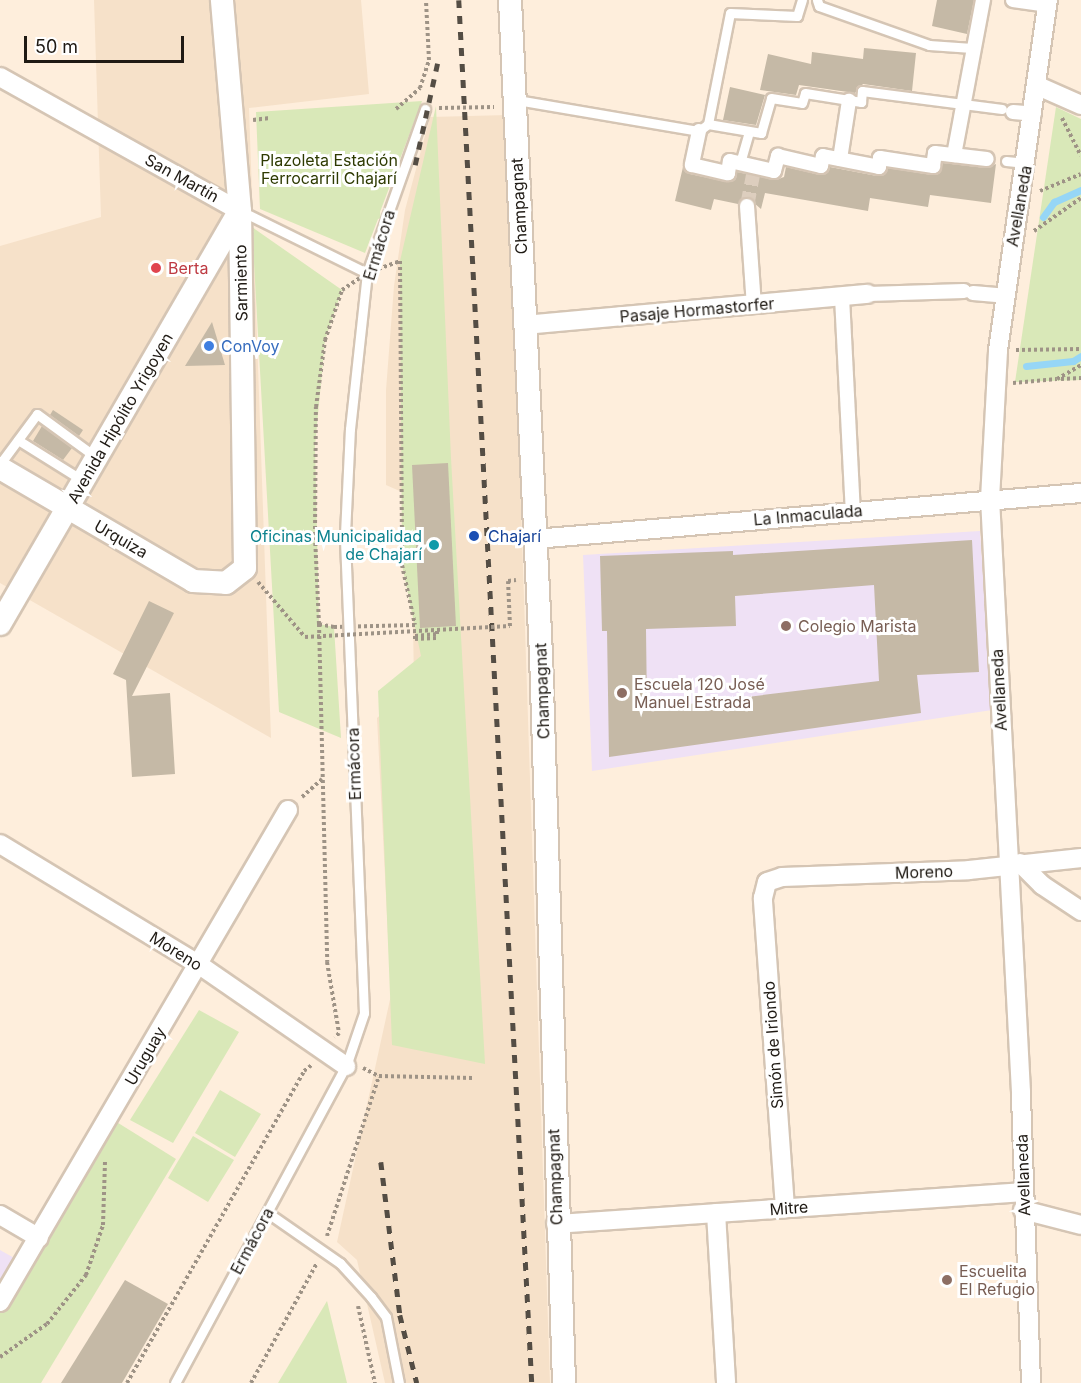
<!DOCTYPE html>
<meta charset="utf-8">
<style>
body{margin:0}
#map{position:relative;width:1081px;height:1383px;overflow:hidden;background:#feeedc;font-family:Inter,sans-serif}
div>[style]{position:absolute}
.built>*{inset:0;background:#f6e1c9}
.education>*{inset:0;background:#efe1f5}
.green>*{inset:0;background:#d9e8b8}
.stream>*{height:7px;margin:-3.5px;padding:0 3.5px;transform-origin:3.5px;border-radius:3.5px;background:#96d6f6}
.building>*{inset:0;background:#c5b9a6}
.pedestrian-tunnel>*{height:14px;margin-top:-7px;transform-origin:0;background:repeating-linear-gradient(90deg,#ddcebe 0 14px,transparent 0 21px)}
.path>*{height:4px;margin-top:-2px;transform-origin:0;background:repeating-linear-gradient(90deg,#9e9386 0 3px,transparent 0 6px)}
.roads{filter:drop-shadow(2px 0 #d5c5b4) drop-shadow(-2px 0 #d5c5b4) drop-shadow(0 2px #d5c5b4) drop-shadow(0 -2px #d5c5b4)}
.service>*{height:9px;margin:-4.5px;padding:0 4.5px;transform-origin:4.5px;border-radius:4.5px;background:#fff}
.pedestrian>*{height:14px;margin:-7px;padding:0 7px;transform-origin:7px;border-radius:7px;background:#fff}
.minor>*{height:18px;margin:-9px;padding:0 9px;transform-origin:9px;border-radius:9px;background:#fff}
.tertiary>*{height:22px;margin:-11px;padding:0 11px;transform-origin:11px;border-radius:11px;background:#fff}
.rail>*{height:4.5px;margin-top:-2.25px;transform-origin:0;background:repeating-linear-gradient(90deg,#544d44 0 8px,transparent 0 16px)}
.path-bridge>*{height:4px;margin-top:-2px;transform-origin:0;background:repeating-linear-gradient(90deg,#9e9386 0 3px,transparent 0 6px)}
.dots>*{width:16px;height:16px;translate:-50% -50%;box-sizing:border-box;border:3px solid #fff;border-radius:50%}
span{translate:-50% -50%;white-space:nowrap;text-align:center;line-height:1.15;-webkit-text-stroke:6px #fff;paint-order:stroke}
.park-label{font-size:16px;color:#2e3a02}
.street-label{font-size:16px;color:#1f1a14}
.health-label{font-size:16px;color:#be3a42}
.left{translate:0 -50%;text-align:left}
.shop-label{font-size:16px;color:#366cbe}
.culture-label{font-size:16px;color:#0d838f}
.right{translate:-100% -50%;text-align:right}
.transit-label{font-size:16px;color:#164399}
.education-label{font-size:16px;color:#785e54}
.scale{position:absolute;left:24px;top:36px;width:160px;height:27px;box-sizing:border-box;border:3px solid #1f1a14;border-top:0;padding-left:8px;font-size:18px;line-height:21px;white-space:nowrap;color:#1f1a14;-webkit-text-stroke:4px #fff;paint-order:stroke}
</style>
<div id="map">
<div class="built">
<i style="clip-path:polygon(94px 0,361px 0,369px 94px,249px 108px,271px 738px,0 583px,0 246px,101px 217px)"></i>
<i style="clip-path:polygon(508px 115px,550px 1383px,385px 1383px,357px 1260px,337px 1242px,391px 995px,377px 718px,414px 686px,411px 496px,386px 485px,386px 390px,394px 286px,405px 210px,430px 117px)"></i>
</div>
<div class="education">
<i style="clip-path:polygon(980px 531px,992px 710px,592px 771px,583px 555px)"></i>
<i style="clip-path:polygon(0 1250px,16px 1259px,0 1286px)"></i>
</div>
<div class="green">
<i style="clip-path:polygon(422px 101px,380px 212px,381px 218px,378px 219px,365px 253px,260px 209px,256px 112px)"></i>
<i style="clip-path:polygon(436px 106px,451px 458px,485px 1064px,392px 1045px,378px 691px,421px 656px,402px 565px,400px 261px)"></i>
<i style="clip-path:polygon(1056px 107px,1081px 119px,1081px 380px,1015px 382px)"></i>
<i style="clip-path:polygon(252px 227px,342px 290px,325px 340px,315px 446px,319px 624px,334px 627px,341px 738px,279px 712px)"></i>
<i style="clip-path:polygon(199px 1010px,239px 1032px,173px 1143px,130px 1120px)"></i>
<i style="clip-path:polygon(220px 1090px,261px 1114px,235px 1157px,195px 1133px)"></i>
<i style="clip-path:polygon(115px 1121px,176px 1159px,41px 1383px,0 1383px,0 1312px)"></i>
<i style="clip-path:polygon(193px 1136px,234px 1160px,208px 1202px,168px 1178px)"></i>
<i style="clip-path:polygon(327px 1301px,347px 1383px,278px 1383px)"></i>
</div>
<div class="stream">
<i style="left:1043px;top:217px;width:19px;rotate:-54deg"></i>
<i style="left:1054px;top:202px;width:30px;rotate:-24deg"></i>
<i style="left:1026px;top:366px;width:47px;rotate:-6.1deg"></i>
<i style="left:1073px;top:361px;width:9px;rotate:-32deg"></i>
</div>
<div class="building">
<i style="clip-path:polygon(937px 0,974px 0,967px 34px,932px 26px)"></i>
<i style="clip-path:polygon(864px 48px,916px 53px,912px 91px,863px 84px,855px 93px,799px 85px,796px 95px,760px 90px,768px 54px,811px 64px,812px 52px,863px 59px)"></i>
<i style="clip-path:polygon(730px 87px,765px 95px,756px 125px,723px 120px)"></i>
<i style="clip-path:polygon(943px 163px,986px 168px,996px 164px,991px 203px,930px 195px,928px 207px,870px 198px,868px 211px,765px 193px,761px 209px,747px 197px,738px 204px,714px 199px,711px 210px,675px 201px,683px 167px,690px 174px,727px 182px,734px 179px,737px 172px,776px 180px,784px 177px,786px 167px,820px 175px,830px 167px,877px 176px,888px 168px,932px 175px,940px 172px)"></i>
<i style="clip-path:polygon(212px 322px,225px 365px,185px 366px)"></i>
<i style="clip-path:polygon(53px 410px,83px 430px,79px 436px,50px 415px)"></i>
<i style="clip-path:polygon(42px 426px,72px 448px,63px 460px,33px 441px)"></i>
<i style="clip-path:polygon(448px 463px,456px 626px,420px 628px,412px 465px)"></i>
<i style="clip-path:polygon(evenodd,972px 540px,979px 672px,917px 675px,921px 713px,609px 757px,607px 631px,602px 631px,600px 556px,733px 551px,733px 555px,972px 540px,874px 585px,879px 681px,647px 709px,646px 629px,736px 626px,735px 596px,874px 585px)"></i>
<i style="clip-path:polygon(149px 601px,174px 613px,132px 696px,170px 693px,175px 774px,132px 777px,126px 680px,113px 674px)"></i>
<i style="clip-path:polygon(125px 1280px,168px 1304px,122px 1383px,61px 1383px)"></i>
</div>
<div class="pedestrian-tunnel">
<i style="left:747px;top:206px;width:37px;rotate:-79deg"></i>
</div>
<div class="path">
<i style="left:439px;top:108px;width:55px;rotate:-1deg"></i>
<i style="left:396px;top:109px;width:32px;rotate:-41deg"></i>
<i style="left:420px;top:88px;width:29px;rotate:-72deg"></i>
<i style="left:429px;top:60px;width:60px;rotate:-92.9deg"></i>
<i style="left:1062px;top:118px;width:42px;rotate:63.4deg"></i>
<i style="left:253px;top:120px;width:17px;rotate:-7deg"></i>
<i style="left:1040px;top:191px;width:44px;rotate:-22.5deg"></i>
<i style="left:1034px;top:231px;width:57px;rotate:-35.1deg"></i>
<i style="left:400px;top:261px;width:304px;rotate:89.6deg"></i>
<i style="left:402px;top:565px;width:61px;rotate:77.8deg"></i>
<i style="left:415px;top:625px;width:81px;rotate:178.6deg"></i>
<i style="left:334px;top:627px;width:15px;rotate:-169deg"></i>
<i style="left:319px;top:624px;width:89px;rotate:-92.6deg"></i>
<i style="left:315px;top:535px;width:128px;rotate:-89.6deg"></i>
<i style="left:316px;top:407px;width:68px;rotate:-82.3deg"></i>
<i style="left:325px;top:340px;width:53px;rotate:-71.2deg"></i>
<i style="left:342px;top:290px;width:30px;rotate:-34deg"></i>
<i style="left:367px;top:273px;width:35px;rotate:-20deg"></i>
<i style="left:1016px;top:350px;width:65px;rotate:-0.9deg"></i>
<i style="left:1061px;top:379px;width:20px;rotate:-3deg"></i>
<i style="left:1013px;top:383px;width:44px;rotate:-5.2deg"></i>
<i style="left:1057px;top:379px;width:28px;rotate:-30deg"></i>
<i style="left:258px;top:582px;width:72px;rotate:49.5deg"></i>
<i style="left:319px;top:624px;width:338px;rotate:88.6deg"></i>
<i style="left:327px;top:962px;width:72px;rotate:80.4deg"></i>
<i style="left:339px;top:1033px;width:6px;rotate:129deg"></i>
<i style="left:510px;top:626px;width:45px;rotate:-92.5deg"></i>
<i style="left:508px;top:581px;width:8px;rotate:-7deg"></i>
<i style="left:436px;top:638px;width:21px;rotate:177deg"></i>
<i style="left:415px;top:639px;width:3px;rotate:-90deg"></i>
<i style="left:415px;top:636px;width:22px;rotate:-5deg"></i>
<i style="left:437px;top:634px;width:3px;rotate:-90deg"></i>
<i style="left:302px;top:797px;width:27px;rotate:-42deg"></i>
<i style="left:363px;top:1068px;width:18px;rotate:27deg"></i>
<i style="left:379px;top:1076px;width:94px;rotate:1.2deg"></i>
<i style="left:327px;top:1236px;width:168px;rotate:-72deg"></i>
<i style="left:358px;top:1306px;width:79px;rotate:77.6deg"></i>
<i style="left:0;top:1357px;width:57px;rotate:-35.1deg"></i>
<i style="left:47px;top:1324px;width:63px;rotate:-51.5deg"></i>
<i style="left:86px;top:1275px;width:53px;rotate:-71.2deg"></i>
<i style="left:103px;top:1225px;width:65px;rotate:-88.2deg"></i>
<i style="left:127px;top:1383px;width:359px;rotate:-60.4deg"></i>
<i style="left:304px;top:1071px;width:11px;rotate:-38deg"></i>
<i style="left:251px;top:1383px;width:137px;rotate:-61.2deg"></i>
</div>
<div class="roads">
<div class="service">
<i style="left:817px;top:0;width:6px;rotate:72deg"></i>
<i style="left:819px;top:6px;width:117px;rotate:19.5deg"></i>
<i style="left:929px;top:45px;width:43px;rotate:4deg"></i>
<i style="left:517px;top:100px;width:185px;rotate:9.7deg"></i>
<i style="left:699px;top:131px;width:11px;rotate:-38deg"></i>
<i style="left:708px;top:124px;width:113px;rotate:-78.8deg"></i>
<i style="left:730px;top:13px;width:67px;rotate:2.6deg"></i>
<i style="left:797px;top:16px;width:17px;rotate:-73deg"></i>
<i style="left:708px;top:124px;width:54px;rotate:9.6deg"></i>
<i style="left:761px;top:133px;width:36px;rotate:-74deg"></i>
<i style="left:771px;top:98px;width:31px;rotate:9deg"></i>
<i style="left:802px;top:103px;width:10px;rotate:-73deg"></i>
<i style="left:805px;top:93px;width:57px;rotate:9.1deg"></i>
<i style="left:861px;top:102px;width:11px;rotate:-85deg"></i>
<i style="left:862px;top:91px;width:141px;rotate:7.3deg"></i>
<i style="left:1006px;top:161px;width:20px;rotate:6deg"></i>
<i style="left:740px;top:163px;width:32px;rotate:-74deg"></i>
<i style="left:243px;top:212px;width:138px;rotate:26.2deg"></i>
<i style="left:18px;top:440px;width:75px;rotate:32deg"></i>
<i style="left:0;top:464px;width:62px;rotate:-53.5deg"></i>
<i style="left:37px;top:414px;width:73px;rotate:36.1deg"></i>
<i style="left:268px;top:1213px;width:88px;rotate:34.8deg"></i>
<i style="left:340px;top:1263px;width:46px;rotate:47.6deg"></i>
<i style="left:371px;top:1297px;width:25px;rotate:53deg"></i>
<i style="left:386px;top:1317px;width:67px;rotate:78.9deg"></i>
<i style="left:175px;top:1383px;width:360px;rotate:-61.7deg"></i>
<i style="left:346px;top:1066px;width:56px;rotate:-71.2deg"></i>
<i style="left:364px;top:1013px;width:479px;rotate:-92.3deg"></i>
<i style="left:345px;top:534px;width:105px;rotate:-87.3deg"></i>
<i style="left:350px;top:429px;width:157px;rotate:-83.8deg"></i>
<i style="left:367px;top:273px;width:174px;rotate:-70.5deg"></i>
</div>
<div class="pedestrian">
<i style="left:1013px;top:0;width:34px;rotate:8deg"></i>
<i style="left:1013px;top:112px;width:21px;rotate:5deg"></i>
<i style="left:699px;top:131px;width:35px;rotate:102deg"></i>
<i style="left:692px;top:165px;width:37px;rotate:13deg"></i>
<i style="left:728px;top:173px;width:12px;rotate:-81deg"></i>
<i style="left:730px;top:161px;width:45px;rotate:12.8deg"></i>
<i style="left:774px;top:171px;width:16px;rotate:-75deg"></i>
<i style="left:778px;top:156px;width:44px;rotate:13.1deg"></i>
<i style="left:821px;top:166px;width:10px;rotate:-79deg"></i>
<i style="left:823px;top:156px;width:57px;rotate:11.1deg"></i>
<i style="left:879px;top:167px;width:9px;rotate:-84deg"></i>
<i style="left:880px;top:158px;width:54px;rotate:8.6deg"></i>
<i style="left:933px;top:166px;width:13px;rotate:-81deg"></i>
<i style="left:935px;top:153px;width:52px;rotate:6.6deg"></i>
<i style="left:954px;top:155px;width:158px;rotate:-79.4deg"></i>
<i style="left:840px;top:159px;width:59px;rotate:-81.2deg"></i>
<i style="left:747px;top:206px;width:99px;rotate:86deg"></i>
<i style="left:973px;top:293px;width:32px;rotate:5deg"></i>
<i style="left:868px;top:294px;width:96px;rotate:-1.8deg"></i>
<i style="left:842px;top:297px;width:214px;rotate:87.1deg"></i>
</div>
<div class="minor">
<i style="left:0;top:77px;width:275px;rotate:29.2deg"></i>
<i style="left:1038px;top:86px;width:47px;rotate:23.8deg"></i>
<i style="left:525px;top:325px;width:344px;rotate:-5.2deg"></i>
<i style="left:535px;top:539px;width:548px;rotate:-4.82deg"></i>
<i style="left:0;top:844px;width:232px;rotate:31.2deg"></i>
<i style="left:198px;top:964px;width:180px;rotate:34.6deg"></i>
<i style="left:1020px;top:863px;width:31px;rotate:45deg"></i>
<i style="left:1042px;top:885px;width:47px;rotate:33.7deg"></i>
<i style="left:785px;top:1208px;width:311px;rotate:-94.1deg"></i>
<i style="left:763px;top:898px;width:16px;rotate:-76deg"></i>
<i style="left:767px;top:882px;width:16px;rotate:-18deg"></i>
<i style="left:782px;top:877px;width:187px;rotate:-2.1deg"></i>
<i style="left:969px;top:870px;width:113px;rotate:-6.1deg"></i>
<i style="left:1023px;top:1210px;width:60px;rotate:14.5deg"></i>
<i style="left:716px;top:1213px;width:170px;rotate:86.6deg"></i>
<i style="left:0;top:1215px;width:45px;rotate:30.5deg"></i>
<i style="left:556px;top:1224px;width:468px;rotate:-3.9deg"></i>
<i style="left:0;top:1302px;width:570px;rotate:-59.66deg"></i>
<i style="left:1031px;top:1383px;width:291px;rotate:-92deg"></i>
<i style="left:1021px;top:1092px;width:594px;rotate:-92.99deg"></i>
<i style="left:990px;top:499px;width:149px;rotate:-86.9deg"></i>
<i style="left:998px;top:350px;width:354px;rotate:-81.9deg"></i>
</div>
<div class="tertiary">
<i style="left:510px;top:0;width:656px;rotate:87.29deg"></i>
<i style="left:541px;top:655px;width:728px;rotate:88.19deg"></i>
<i style="left:0;top:468px;width:224px;rotate:30.3deg"></i>
<i style="left:193px;top:581px;width:33px;rotate:3deg"></i>
<i style="left:226px;top:583px;width:24px;rotate:-38deg"></i>
<i style="left:245px;top:568px;width:357px;rotate:-90.8deg"></i>
<i style="left:240px;top:211px;width:212px;rotate:-94.9deg"></i>
<i style="left:0;top:624px;width:476px;rotate:-59.9deg"></i>
</div>
</div>
<div class="rail">
<i style="left:459px;top:0;width:1385px;rotate:86.98deg"></i>
<i style="left:415px;top:165px;width:107px;rotate:-77.6deg"></i>
<i style="left:381px;top:1162px;width:154px;rotate:82.9deg"></i>
<i style="left:400px;top:1315px;width:70px;rotate:76deg"></i>
</div>
<div class="path-bridge">
<i style="left:305px;top:637px;width:205px;rotate:-3.1deg"></i>
</div>
<div class="dots">
<i style="left:156px;top:268px;background:#e0444e"></i>
<i style="left:209px;top:346px;background:#3f7fe0"></i>
<i style="left:474px;top:536px;background:#1a4fb4"></i>
<i style="left:434px;top:545px;background:#0f9aa8"></i>
<i style="left:786px;top:626px;background:#8d6e63"></i>
<i style="left:622px;top:693px;background:#8d6e63"></i>
<i style="left:947px;top:1280px;background:#8d6e63"></i>
</div>
<div class="park-label">
<span style="left:329px;top:169px">Plazoleta Estación<br>Ferrocarril Chajarí</span>
</div>
<div class="street-label">
<span style="left:182px;top:178px;rotate:29deg">San Martín</span>
<span style="left:519px;top:206px;rotate:-93deg">Champagnat</span>
<span style="left:1019px;top:206px;rotate:-80deg">Avellaneda</span>
<span style="left:379px;top:245px;rotate:-73deg">Ermácora</span>
<span style="left:241px;top:283px;rotate:-91deg">Sarmiento</span>
<span style="left:697px;top:310px;rotate:-5deg">Pasaje Hormastorfer</span>
<span style="left:120px;top:418px;rotate:-60deg">Avenida Hipólito Yrigoyen</span>
<span style="left:808px;top:515px;rotate:-5deg">La Inmaculada</span>
<span style="left:121px;top:539px;rotate:30deg">Urquiza</span>
<span style="left:999px;top:690px;rotate:-93deg">Avellaneda</span>
<span style="left:542px;top:691px;rotate:-92deg">Champagnat</span>
<span style="left:354px;top:764px;rotate:-92deg">Ermácora</span>
<span style="left:924px;top:872px;rotate:-2deg">Moreno</span>
<span style="left:176px;top:951px;rotate:32deg">Moreno</span>
<span style="left:773px;top:1045px;rotate:-94deg">Simón de Iriondo</span>
<span style="left:145px;top:1056px;rotate:-60deg">Uruguay</span>
<span style="left:1023px;top:1175px;rotate:-92deg">Avellaneda</span>
<span style="left:555px;top:1177px;rotate:-92deg">Champagnat</span>
<span style="left:789px;top:1208px;rotate:-4deg">Mitre</span>
<span style="left:252px;top:1241px;rotate:-62deg">Ermácora</span>
</div>
<div class="health-label">
<span class="left" style="left:168px;top:268px">Berta</span>
</div>
<div class="shop-label">
<span class="left" style="left:221px;top:346px">ConVoy</span>
</div>
<div class="culture-label">
<span class="right" style="left:422px;top:545px">Oficinas Municipalidad<br>de Chajarí</span>
</div>
<div class="transit-label">
<span class="left" style="left:488px;top:536px">Chajarí</span>
</div>
<div class="education-label">
<span class="left" style="left:798px;top:626px">Colegio Marista</span>
<span class="left" style="left:634px;top:693px">Escuela 120 José<br>Manuel Estrada</span>
<span class="left" style="left:959px;top:1280px">Escuelita<br>El Refugio</span>
</div>
<div class="scale">50 m</div>
</div>
